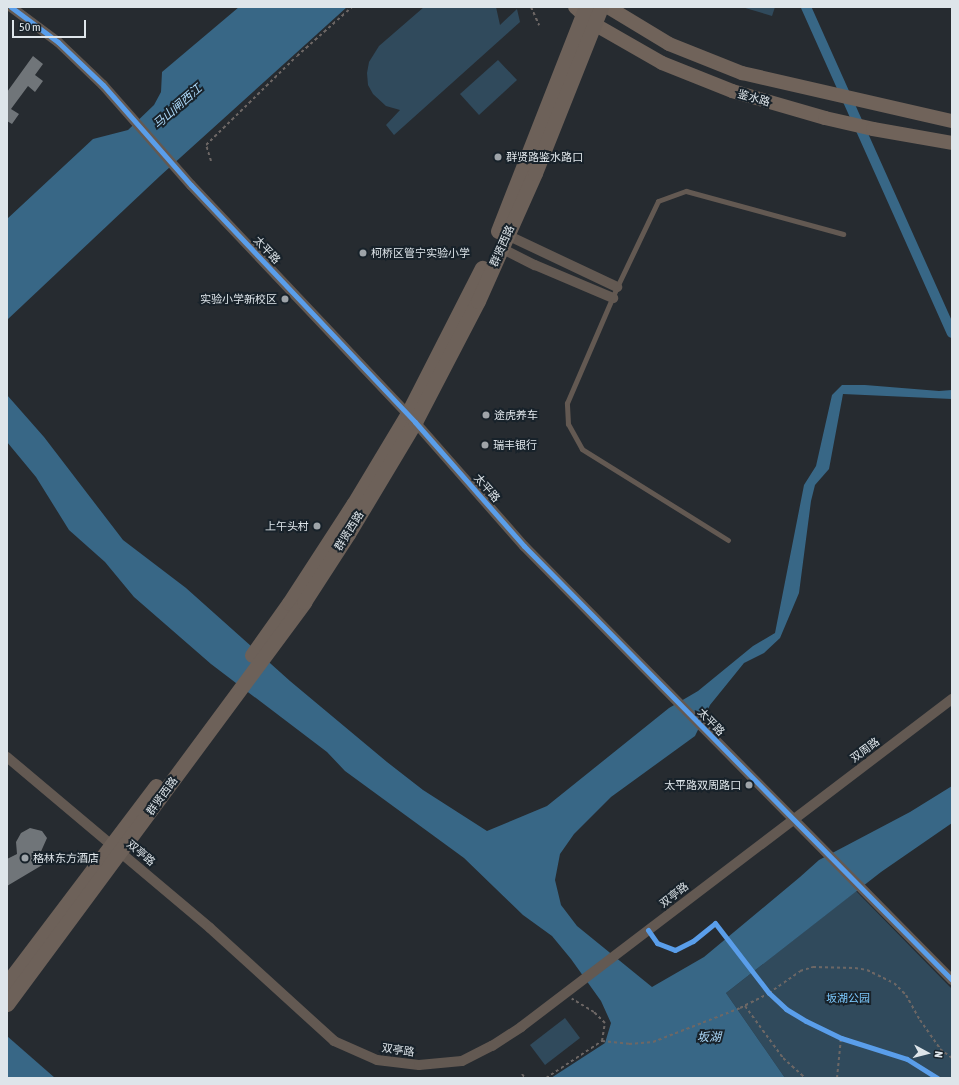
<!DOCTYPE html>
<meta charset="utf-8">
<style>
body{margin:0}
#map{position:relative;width:959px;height:1085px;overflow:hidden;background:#262b30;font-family:"Asap Condensed","Noto Sans SC",sans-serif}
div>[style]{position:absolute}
.green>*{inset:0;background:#304a5c}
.water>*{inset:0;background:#386786}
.canal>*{height:10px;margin:-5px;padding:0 5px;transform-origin:5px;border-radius:5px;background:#386786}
.building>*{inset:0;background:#707579}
.path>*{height:2px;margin-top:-1px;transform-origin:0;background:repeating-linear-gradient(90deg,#6d6765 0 3px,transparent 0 6px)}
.lane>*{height:5px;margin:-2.5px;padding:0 2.5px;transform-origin:2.5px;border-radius:2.5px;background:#635952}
.street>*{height:10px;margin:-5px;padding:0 5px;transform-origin:5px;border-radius:5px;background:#635952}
.secondary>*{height:14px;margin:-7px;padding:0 7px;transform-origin:7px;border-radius:7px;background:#70635a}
.primary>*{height:15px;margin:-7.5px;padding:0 7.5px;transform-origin:7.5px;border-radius:7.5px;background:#6d6159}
.cycleway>*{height:5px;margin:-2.5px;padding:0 2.5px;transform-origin:2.5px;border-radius:2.5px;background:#5a9eea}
.dots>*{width:11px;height:11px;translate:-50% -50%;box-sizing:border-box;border:2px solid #18222a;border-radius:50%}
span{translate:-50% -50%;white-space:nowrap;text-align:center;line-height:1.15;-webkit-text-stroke:4px #18222a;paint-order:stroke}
.street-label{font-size:11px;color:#dee5ea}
.poi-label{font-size:11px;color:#dee5ea}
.left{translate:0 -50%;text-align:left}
.right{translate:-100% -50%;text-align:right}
.park-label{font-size:11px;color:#7cc8fc}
.water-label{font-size:12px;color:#abd7f7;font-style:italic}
.frame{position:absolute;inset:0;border:8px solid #dee5ea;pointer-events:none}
.north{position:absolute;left:907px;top:1033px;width:40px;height:40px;-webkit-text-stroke:3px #18222a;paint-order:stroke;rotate:97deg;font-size:11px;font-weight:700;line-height:16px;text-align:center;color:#dee5ea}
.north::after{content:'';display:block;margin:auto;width:14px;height:18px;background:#dee5ea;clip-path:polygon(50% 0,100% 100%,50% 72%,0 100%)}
.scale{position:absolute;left:12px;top:20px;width:74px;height:18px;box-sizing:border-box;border:2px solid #dee5ea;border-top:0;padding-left:5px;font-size:12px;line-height:14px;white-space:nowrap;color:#dee5ea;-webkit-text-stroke:3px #18222a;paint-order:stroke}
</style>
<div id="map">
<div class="green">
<i style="clip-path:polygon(424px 7px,496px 7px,500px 25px,517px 9px,520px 22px,394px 135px,386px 125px,400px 110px,386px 106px,373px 94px,368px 85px,367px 73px,369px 62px,379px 46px)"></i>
<i style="clip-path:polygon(742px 7px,775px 7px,772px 16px)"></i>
<i style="clip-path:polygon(498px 60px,517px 80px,479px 115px,460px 94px)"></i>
<i style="clip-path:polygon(856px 891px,952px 989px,952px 1078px,785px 1078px,726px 993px)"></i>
<i style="clip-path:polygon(565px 1018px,580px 1038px,545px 1065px,530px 1045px)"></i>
</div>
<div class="water">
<i style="clip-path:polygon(239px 7px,347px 7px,160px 176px,7px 320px,7px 219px,93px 139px,128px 130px,154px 105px,161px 92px,162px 72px)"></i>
<i style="clip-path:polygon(842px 385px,865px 385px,939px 391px,952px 390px,952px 399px,843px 394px,829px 469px,815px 485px,811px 501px,799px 593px,780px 638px,764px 653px,744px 663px,710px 705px,695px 736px,611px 797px,574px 834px,560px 854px,555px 880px,561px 905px,577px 926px,652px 987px,704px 957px,800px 877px,819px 860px,910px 812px,952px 786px,952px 823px,881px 872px,726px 993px,785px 1078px,551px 1078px,605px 1043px,611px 1023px,601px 1001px,571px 959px,552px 936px,523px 915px,464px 858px,345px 771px,327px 752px,211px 664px,134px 597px,105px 562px,69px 530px,36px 477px,7px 442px,7px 395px,44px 437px,123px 540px,186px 588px,290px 681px,387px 762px,423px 790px,487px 831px,547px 806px,669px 708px,698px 691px,753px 646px,775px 633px,804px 485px,816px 466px,832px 395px)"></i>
<i style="clip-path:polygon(7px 1036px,55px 1078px,7px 1078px)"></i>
</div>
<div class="canal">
<i style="left:806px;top:7px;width:357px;rotate:65.9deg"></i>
</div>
<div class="building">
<i style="clip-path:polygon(33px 56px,43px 64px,35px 75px,43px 81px,35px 92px,28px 86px,11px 109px,19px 114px,12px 124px,7px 121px,7px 92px)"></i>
<i style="clip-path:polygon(30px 828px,42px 831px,47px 838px,39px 856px,44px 864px,7px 886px,7px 859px,17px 854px,16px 842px,21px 833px)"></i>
</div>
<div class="path">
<i style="left:531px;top:7px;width:20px;rotate:66deg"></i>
<i style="left:211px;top:161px;width:17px;rotate:-107deg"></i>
<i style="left:206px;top:145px;width:127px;rotate:-44.4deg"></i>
<i style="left:297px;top:56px;width:74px;rotate:-41.7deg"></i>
<i style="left:745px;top:1006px;width:64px;rotate:53.8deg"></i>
<i style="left:783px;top:1058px;width:30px;rotate:42deg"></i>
<i style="left:602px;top:1041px;width:27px;rotate:6deg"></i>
<i style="left:629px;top:1044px;width:24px;rotate:-5deg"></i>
<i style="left:653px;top:1042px;width:93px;rotate:-21.3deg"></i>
<i style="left:740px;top:1008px;width:33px;rotate:-27deg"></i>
<i style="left:769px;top:993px;width:38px;rotate:-35deg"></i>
<i style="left:800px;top:971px;width:14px;rotate:-17deg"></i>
<i style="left:813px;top:967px;width:42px;rotate:1.4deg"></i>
<i style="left:855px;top:968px;width:12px;rotate:9deg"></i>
<i style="left:867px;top:970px;width:30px;rotate:26deg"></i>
<i style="left:894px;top:983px;width:17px;rotate:45deg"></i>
<i style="left:906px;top:995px;width:29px;rotate:61deg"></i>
<i style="left:920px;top:1020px;width:35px;rotate:55deg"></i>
<i style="left:940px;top:1049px;width:15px;rotate:37deg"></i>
<i style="left:522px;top:1074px;width:5px;rotate:53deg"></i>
<i style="left:546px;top:1078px;width:67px;rotate:-33.5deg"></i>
<i style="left:602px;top:1041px;width:18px;rotate:-81deg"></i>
<i style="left:605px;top:1023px;width:16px;rotate:-135deg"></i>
<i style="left:594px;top:1012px;width:26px;rotate:-149deg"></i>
<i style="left:837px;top:1078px;width:40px;rotate:-84.3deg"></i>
</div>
<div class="lane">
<i style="left:728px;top:540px;width:172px;rotate:-148.1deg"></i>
<i style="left:582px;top:449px;width:29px;rotate:-119deg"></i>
<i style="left:568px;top:424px;width:21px;rotate:-93deg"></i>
<i style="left:567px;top:403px;width:126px;rotate:-66.7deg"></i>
<i style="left:617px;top:287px;width:95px;rotate:-64.5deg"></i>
<i style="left:658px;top:201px;width:30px;rotate:-20deg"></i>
<i style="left:686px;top:191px;width:163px;rotate:15.3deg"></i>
</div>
<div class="street">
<i style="left:11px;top:7px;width:59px;rotate:36.7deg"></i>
<i style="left:58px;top:42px;width:62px;rotate:43.7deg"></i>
<i style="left:103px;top:85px;width:133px;rotate:48.7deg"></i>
<i style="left:191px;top:185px;width:326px;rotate:46.6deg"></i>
<i style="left:415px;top:422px;width:165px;rotate:48.7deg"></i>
<i style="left:524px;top:546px;width:610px;rotate:45.4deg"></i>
<i style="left:507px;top:235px;width:122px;rotate:25.3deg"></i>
<i style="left:501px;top:248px;width:38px;rotate:27deg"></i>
<i style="left:535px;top:265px;width:85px;rotate:22.9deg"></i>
<i style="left:7px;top:757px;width:265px;rotate:40.1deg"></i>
<i style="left:210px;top:928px;width:168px;rotate:42.3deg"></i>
<i style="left:334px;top:1041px;width:47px;rotate:23.8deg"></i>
<i style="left:377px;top:1060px;width:42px;rotate:6.8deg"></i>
<i style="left:419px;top:1065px;width:43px;rotate:-5.3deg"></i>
<i style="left:462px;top:1061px;width:34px;rotate:-27deg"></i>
<i style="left:492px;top:1046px;width:35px;rotate:-33deg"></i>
<i style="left:521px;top:1027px;width:542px;rotate:-37.27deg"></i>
</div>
<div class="secondary">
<i style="left:575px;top:7px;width:25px;rotate:42deg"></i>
<i style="left:594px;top:24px;width:78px;rotate:29.8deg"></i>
<i style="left:662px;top:63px;width:75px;rotate:21.8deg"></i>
<i style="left:732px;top:91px;width:97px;rotate:16.2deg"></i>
<i style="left:825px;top:118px;width:49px;rotate:12.9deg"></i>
<i style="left:873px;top:129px;width:80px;rotate:10deg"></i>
<i style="left:608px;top:7px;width:71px;rotate:31.2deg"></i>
<i style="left:669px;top:44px;width:79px;rotate:21.7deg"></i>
<i style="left:742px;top:73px;width:215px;rotate:12.9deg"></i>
</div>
<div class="primary">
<i style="left:498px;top:231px;width:241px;rotate:-68.6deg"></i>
<i style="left:252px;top:655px;width:64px;rotate:-54.6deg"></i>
<i style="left:289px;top:603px;width:119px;rotate:-57deg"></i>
<i style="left:354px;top:503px;width:105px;rotate:-59deg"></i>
<i style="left:408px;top:413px;width:163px;rotate:-63deg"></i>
<i style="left:7px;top:983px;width:247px;rotate:-52.9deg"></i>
<i style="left:7px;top:1004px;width:500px;rotate:-53.5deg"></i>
<i style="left:304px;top:602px;width:81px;rotate:-57.1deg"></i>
<i style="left:348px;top:534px;width:131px;rotate:-59.1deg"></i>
<i style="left:415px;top:422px;width:136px;rotate:-62.5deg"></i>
<i style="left:478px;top:301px;width:140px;rotate:-66deg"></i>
<i style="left:535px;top:173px;width:179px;rotate:-68.3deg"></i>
</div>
<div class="cycleway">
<i style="left:11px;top:7px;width:59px;rotate:36.7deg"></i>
<i style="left:58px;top:42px;width:62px;rotate:43.7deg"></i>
<i style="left:103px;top:85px;width:133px;rotate:48.7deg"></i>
<i style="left:191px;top:185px;width:326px;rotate:46.6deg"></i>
<i style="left:415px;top:422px;width:165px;rotate:48.7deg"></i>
<i style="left:524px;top:546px;width:610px;rotate:45.4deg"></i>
<i style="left:648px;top:930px;width:16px;rotate:55deg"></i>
<i style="left:657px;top:943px;width:19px;rotate:21deg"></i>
<i style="left:675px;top:950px;width:20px;rotate:-27deg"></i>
<i style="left:693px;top:941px;width:28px;rotate:-39deg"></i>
<i style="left:715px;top:923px;width:88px;rotate:52.4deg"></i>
<i style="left:769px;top:993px;width:23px;rotate:43deg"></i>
<i style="left:786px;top:1009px;width:23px;rotate:31deg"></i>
<i style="left:806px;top:1021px;width:39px;rotate:26deg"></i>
<i style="left:841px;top:1038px;width:69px;rotate:17.7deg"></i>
<i style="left:907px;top:1059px;width:36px;rotate:32deg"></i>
</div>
<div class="dots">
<i style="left:498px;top:157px;background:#9ea4a9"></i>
<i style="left:363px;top:253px;background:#9ea4a9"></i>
<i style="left:285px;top:299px;background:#9ea4a9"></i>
<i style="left:486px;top:415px;background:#9ea4a9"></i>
<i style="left:485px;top:445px;background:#9ea4a9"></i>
<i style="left:317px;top:526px;background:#9ea4a9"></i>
<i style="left:749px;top:785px;background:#9ea4a9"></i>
<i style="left:25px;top:858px;background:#9ea4a9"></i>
</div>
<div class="street-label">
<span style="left:754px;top:98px;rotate:16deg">鉴水路</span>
<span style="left:502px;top:246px;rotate:-66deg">群贤西路</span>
<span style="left:267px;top:250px;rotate:47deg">太平路</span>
<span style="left:487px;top:488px;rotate:49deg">太平路</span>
<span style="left:349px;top:531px;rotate:-58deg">群贤西路</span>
<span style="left:711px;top:722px;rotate:46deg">太平路</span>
<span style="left:865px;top:750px;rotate:-37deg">双周路</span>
<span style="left:162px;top:796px;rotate:-54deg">群贤西路</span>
<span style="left:141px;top:853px;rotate:40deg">双亭路</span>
<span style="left:674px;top:895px;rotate:-38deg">双亭路</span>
<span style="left:398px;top:1050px;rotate:8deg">双亭路</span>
</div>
<div class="poi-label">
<span class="left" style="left:506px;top:157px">群贤路鉴水路口</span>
<span class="left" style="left:371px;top:253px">柯桥区管宁实验小学</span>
<span class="right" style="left:277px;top:299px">实验小学新校区</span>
<span class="left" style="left:494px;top:415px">途虎养车</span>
<span class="left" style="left:493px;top:445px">瑞丰银行</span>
<span class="right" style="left:309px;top:526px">上午头村</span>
<span class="right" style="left:741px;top:785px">太平路双周路口</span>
<span class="left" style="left:33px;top:858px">格林东方酒店</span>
</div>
<div class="park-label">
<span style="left:848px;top:998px">坂湖公园</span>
</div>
<div class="water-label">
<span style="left:178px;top:107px;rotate:-41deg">马山闸西江</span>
<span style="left:709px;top:1038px">坂湖</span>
</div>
<div class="frame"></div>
<div class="north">N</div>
<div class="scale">50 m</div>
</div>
